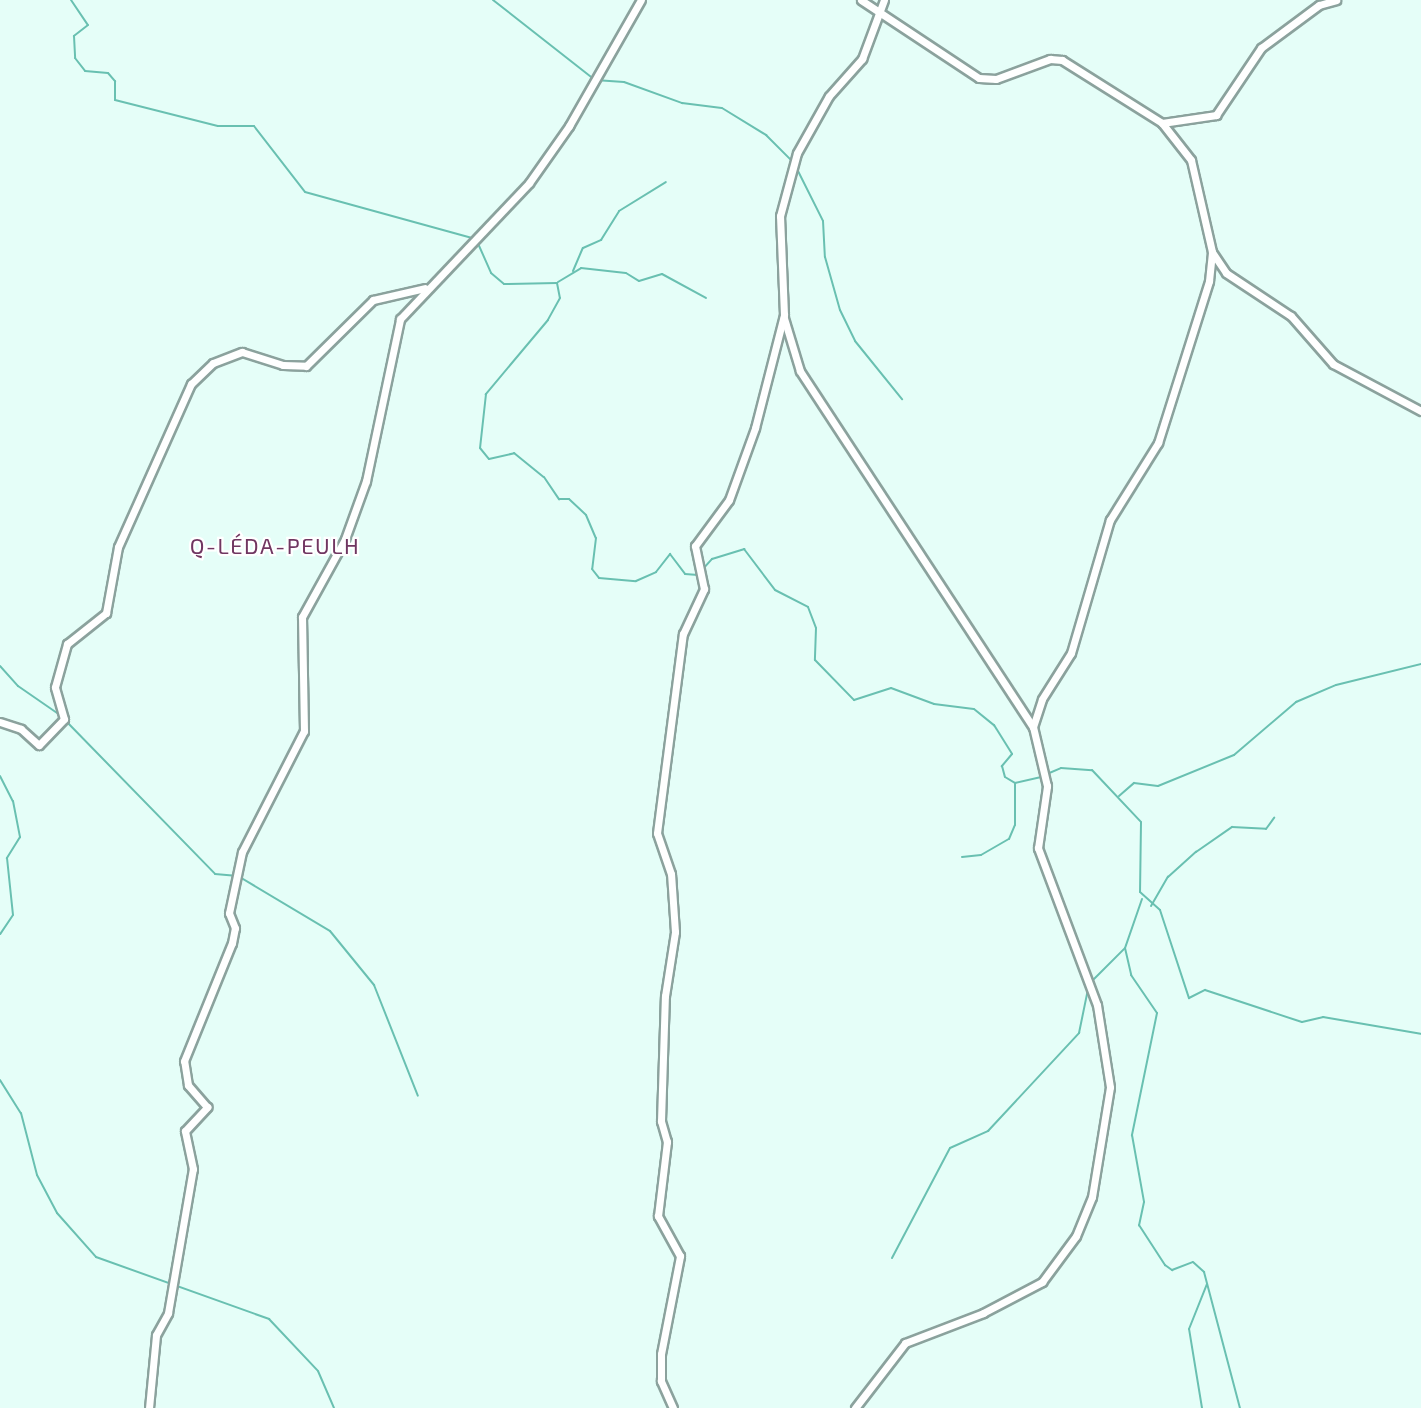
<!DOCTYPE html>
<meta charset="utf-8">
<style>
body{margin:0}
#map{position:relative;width:1421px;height:1408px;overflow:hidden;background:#e5fef8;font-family:"Exo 2",sans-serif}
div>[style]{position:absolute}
.stream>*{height:2px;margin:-1px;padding:0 1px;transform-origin:1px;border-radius:1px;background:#69c0b1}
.roads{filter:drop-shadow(2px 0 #8ba29d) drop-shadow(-2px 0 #8ba29d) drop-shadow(0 2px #8ba29d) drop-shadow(0 -2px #8ba29d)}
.minor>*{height:7px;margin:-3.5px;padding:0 3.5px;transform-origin:3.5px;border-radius:3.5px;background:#fff}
span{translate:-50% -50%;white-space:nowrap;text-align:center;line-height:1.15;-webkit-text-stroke:4.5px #fff;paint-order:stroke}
.quarter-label{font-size:22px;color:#703661;letter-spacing:1.5px}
</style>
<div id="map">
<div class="stream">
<i style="left:71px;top:0;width:30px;rotate:56deg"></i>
<i style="left:88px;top:25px;width:18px;rotate:142deg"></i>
<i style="left:74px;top:36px;width:22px;rotate:87deg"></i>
<i style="left:75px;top:58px;width:16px;rotate:52deg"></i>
<i style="left:85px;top:71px;width:23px;rotate:5deg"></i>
<i style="left:108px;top:73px;width:11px;rotate:49deg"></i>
<i style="left:115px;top:81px;width:19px;rotate:90deg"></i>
<i style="left:115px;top:100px;width:106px;rotate:14.2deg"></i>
<i style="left:218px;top:126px;width:36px"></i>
<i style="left:254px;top:126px;width:83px;rotate:52.3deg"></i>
<i style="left:305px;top:192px;width:177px;rotate:15.4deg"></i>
<i style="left:476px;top:239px;width:37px;rotate:66deg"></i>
<i style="left:491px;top:273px;width:17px;rotate:40deg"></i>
<i style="left:504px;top:284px;width:53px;rotate:-1.1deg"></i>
<i style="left:557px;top:283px;width:15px;rotate:79deg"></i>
<i style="left:560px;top:298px;width:25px;rotate:119deg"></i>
<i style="left:548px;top:320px;width:97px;rotate:130deg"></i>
<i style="left:486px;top:394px;width:54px;rotate:96.3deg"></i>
<i style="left:480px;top:448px;width:14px;rotate:51deg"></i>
<i style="left:489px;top:459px;width:26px;rotate:-13deg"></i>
<i style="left:514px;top:453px;width:38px;rotate:39deg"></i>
<i style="left:544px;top:477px;width:27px;rotate:56deg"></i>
<i style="left:559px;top:499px;width:10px"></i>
<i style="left:569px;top:499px;width:23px;rotate:43deg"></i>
<i style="left:586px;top:515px;width:25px;rotate:67deg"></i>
<i style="left:596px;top:538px;width:31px;rotate:97deg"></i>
<i style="left:592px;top:569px;width:11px;rotate:52deg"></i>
<i style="left:599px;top:578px;width:37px;rotate:5deg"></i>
<i style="left:636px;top:581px;width:22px;rotate:-24deg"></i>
<i style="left:656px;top:572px;width:23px;rotate:-52deg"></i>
<i style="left:670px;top:554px;width:25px;rotate:53deg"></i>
<i style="left:685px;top:574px;width:13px;rotate:4deg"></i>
<i style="left:493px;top:0;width:130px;rotate:38.1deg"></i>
<i style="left:595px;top:80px;width:29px;rotate:4deg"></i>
<i style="left:624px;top:82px;width:62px;rotate:19.9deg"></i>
<i style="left:682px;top:103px;width:40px;rotate:7.1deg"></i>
<i style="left:722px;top:108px;width:52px;rotate:31.5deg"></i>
<i style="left:766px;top:135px;width:38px;rotate:45deg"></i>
<i style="left:796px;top:167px;width:60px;rotate:63.4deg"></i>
<i style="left:823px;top:221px;width:36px;rotate:87deg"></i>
<i style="left:825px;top:257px;width:55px;rotate:74.2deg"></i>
<i style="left:840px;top:310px;width:34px;rotate:64deg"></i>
<i style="left:855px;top:341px;width:75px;rotate:51deg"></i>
<i style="left:573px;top:271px;width:25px;rotate:-67deg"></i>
<i style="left:583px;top:248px;width:20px;rotate:-24deg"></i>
<i style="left:601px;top:240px;width:34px;rotate:-58deg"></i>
<i style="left:619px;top:211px;width:55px;rotate:-31.7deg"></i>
<i style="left:558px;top:282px;width:27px;rotate:-31deg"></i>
<i style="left:581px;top:268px;width:45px;rotate:6.3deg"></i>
<i style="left:626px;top:273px;width:15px;rotate:32deg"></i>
<i style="left:639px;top:281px;width:24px;rotate:-17deg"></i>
<i style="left:662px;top:274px;width:50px;rotate:28.6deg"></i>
<i style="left:702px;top:570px;width:15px;rotate:-48deg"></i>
<i style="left:712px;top:559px;width:34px;rotate:-17deg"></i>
<i style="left:744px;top:549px;width:51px;rotate:52.9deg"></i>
<i style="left:775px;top:590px;width:37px;rotate:27deg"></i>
<i style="left:808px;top:607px;width:22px;rotate:69deg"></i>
<i style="left:816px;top:628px;width:32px;rotate:92deg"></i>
<i style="left:815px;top:660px;width:56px;rotate:45.7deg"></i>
<i style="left:854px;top:700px;width:39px;rotate:-18deg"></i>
<i style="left:891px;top:688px;width:46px;rotate:20.4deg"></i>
<i style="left:934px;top:704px;width:40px;rotate:7.1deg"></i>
<i style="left:974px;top:709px;width:26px;rotate:39deg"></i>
<i style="left:994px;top:725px;width:34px;rotate:58deg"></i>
<i style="left:1012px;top:754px;width:16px;rotate:130deg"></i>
<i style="left:1002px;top:766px;width:11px;rotate:75deg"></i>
<i style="left:1005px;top:777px;width:12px;rotate:31deg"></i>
<i style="left:1015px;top:783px;width:28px;rotate:-13deg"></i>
<i style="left:0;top:666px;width:27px;rotate:48deg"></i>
<i style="left:18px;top:686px;width:51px;rotate:34.6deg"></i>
<i style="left:64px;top:719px;width:216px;rotate:45.7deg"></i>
<i style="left:215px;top:874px;width:23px;rotate:5deg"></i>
<i style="left:238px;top:876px;width:107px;rotate:30.9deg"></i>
<i style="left:330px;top:931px;width:70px;rotate:50.8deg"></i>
<i style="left:374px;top:985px;width:119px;rotate:68.4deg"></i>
<i style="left:1047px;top:774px;width:15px;rotate:-23deg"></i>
<i style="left:1061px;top:768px;width:31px;rotate:4deg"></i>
<i style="left:1092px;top:770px;width:71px;rotate:46.7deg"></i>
<i style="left:1141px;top:822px;width:70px;rotate:90.8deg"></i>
<i style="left:1140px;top:892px;width:27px;rotate:42deg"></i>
<i style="left:1160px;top:910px;width:93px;rotate:71.8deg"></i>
<i style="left:1189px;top:998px;width:18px;rotate:-27deg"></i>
<i style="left:1205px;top:990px;width:102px;rotate:18.3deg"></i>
<i style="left:1302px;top:1022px;width:22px;rotate:-13deg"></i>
<i style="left:1323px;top:1017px;width:99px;rotate:9.8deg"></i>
<i style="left:0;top:776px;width:28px;rotate:63deg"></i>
<i style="left:13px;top:801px;width:37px;rotate:79deg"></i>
<i style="left:20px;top:837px;width:25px;rotate:122deg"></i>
<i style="left:7px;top:858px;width:57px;rotate:84deg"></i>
<i style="left:13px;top:915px;width:23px;rotate:124deg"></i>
<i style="left:1119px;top:796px;width:20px;rotate:-41deg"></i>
<i style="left:1134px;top:783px;width:24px;rotate:7deg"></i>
<i style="left:1158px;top:786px;width:82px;rotate:-22.2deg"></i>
<i style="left:1234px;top:755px;width:82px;rotate:-40.5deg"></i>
<i style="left:1296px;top:702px;width:43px;rotate:-23deg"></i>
<i style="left:1336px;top:685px;width:88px;rotate:-13.9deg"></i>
<i style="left:962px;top:857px;width:19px;rotate:-6deg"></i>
<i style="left:981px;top:855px;width:32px;rotate:-30deg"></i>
<i style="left:1009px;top:839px;width:15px;rotate:-67deg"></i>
<i style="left:1015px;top:825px;width:41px;rotate:-90deg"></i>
<i style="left:1142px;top:899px;width:52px;rotate:109.1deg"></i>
<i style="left:1125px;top:948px;width:28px;rotate:77deg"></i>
<i style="left:1131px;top:975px;width:46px;rotate:55.6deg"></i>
<i style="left:1157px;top:1013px;width:125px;rotate:101.6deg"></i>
<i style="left:1132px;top:1135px;width:68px;rotate:79.8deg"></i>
<i style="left:1144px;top:1202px;width:24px;rotate:102deg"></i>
<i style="left:1139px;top:1225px;width:48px;rotate:57deg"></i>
<i style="left:1165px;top:1265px;width:9px;rotate:36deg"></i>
<i style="left:1172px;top:1270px;width:22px;rotate:-21deg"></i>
<i style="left:1193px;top:1262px;width:15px;rotate:42deg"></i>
<i style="left:1204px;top:1272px;width:141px;rotate:75.2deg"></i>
<i style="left:1151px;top:906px;width:34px;rotate:-60deg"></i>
<i style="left:1168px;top:877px;width:38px;rotate:-42deg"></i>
<i style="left:1196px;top:852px;width:44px;rotate:-34.8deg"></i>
<i style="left:1232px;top:827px;width:34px;rotate:3deg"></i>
<i style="left:1266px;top:829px;width:14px;rotate:-54deg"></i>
<i style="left:1090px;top:983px;width:49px;rotate:-45deg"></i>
<i style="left:0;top:1080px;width:39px;rotate:58deg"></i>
<i style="left:21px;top:1113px;width:64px;rotate:75.5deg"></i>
<i style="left:37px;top:1175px;width:43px;rotate:62.2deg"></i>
<i style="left:57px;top:1213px;width:59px;rotate:48.4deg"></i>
<i style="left:96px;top:1257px;width:184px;rotate:19.7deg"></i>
<i style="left:269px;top:1319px;width:71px;rotate:46.7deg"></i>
<i style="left:318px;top:1371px;width:40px;rotate:66.6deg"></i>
<i style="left:892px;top:1258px;width:124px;rotate:-62.2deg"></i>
<i style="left:950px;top:1148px;width:42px;rotate:-24.1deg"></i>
<i style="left:988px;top:1131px;width:134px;rotate:-47.1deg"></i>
<i style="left:1079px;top:1033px;width:45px;rotate:-78.4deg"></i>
<i style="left:1202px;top:1408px;width:80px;rotate:-99.3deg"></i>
<i style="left:1189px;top:1329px;width:48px;rotate:-68.2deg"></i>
</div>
<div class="roads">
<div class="minor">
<i style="left:861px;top:0;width:141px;rotate:33.5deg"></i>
<i style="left:979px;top:78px;width:17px;rotate:3deg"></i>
<i style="left:996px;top:79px;width:58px;rotate:-20.3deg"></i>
<i style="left:1050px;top:59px;width:12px;rotate:5deg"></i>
<i style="left:1062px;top:60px;width:118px;rotate:32.2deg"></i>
<i style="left:1162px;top:123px;width:47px;rotate:51.9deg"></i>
<i style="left:1191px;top:160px;width:94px;rotate:77.1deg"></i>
<i style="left:1212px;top:252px;width:25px;rotate:56deg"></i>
<i style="left:1226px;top:273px;width:78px;rotate:33.5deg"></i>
<i style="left:1291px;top:316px;width:64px;rotate:48.8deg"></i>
<i style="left:1333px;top:364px;width:100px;rotate:28.1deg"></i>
<i style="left:1162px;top:123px;width:55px;rotate:-8.4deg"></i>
<i style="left:1216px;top:115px;width:81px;rotate:-56.1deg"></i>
<i style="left:1261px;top:48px;width:72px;rotate:-36.6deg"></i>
<i style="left:1319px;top:5px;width:18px;rotate:-16deg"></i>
<i style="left:784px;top:318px;width:55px;rotate:73.2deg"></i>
<i style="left:800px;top:371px;width:424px;rotate:56.8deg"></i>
<i style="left:0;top:722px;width:22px;rotate:18deg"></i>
<i style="left:21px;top:729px;width:24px;rotate:42deg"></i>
<i style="left:39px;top:745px;width:36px;rotate:-46deg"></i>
<i style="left:64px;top:719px;width:33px;rotate:-106deg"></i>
<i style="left:55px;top:687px;width:45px;rotate:-74.4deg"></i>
<i style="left:67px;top:644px;width:50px;rotate:-38.5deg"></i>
<i style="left:106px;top:613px;width:67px;rotate:-79.7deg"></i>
<i style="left:118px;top:547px;width:179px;rotate:-65.9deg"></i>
<i style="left:191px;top:384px;width:30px;rotate:-44deg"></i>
<i style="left:213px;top:363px;width:31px;rotate:-21deg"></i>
<i style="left:242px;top:352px;width:43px;rotate:17.6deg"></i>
<i style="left:283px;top:365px;width:23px;rotate:2deg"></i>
<i style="left:306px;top:366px;width:94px;rotate:-44.6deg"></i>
<i style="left:373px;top:300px;width:53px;rotate:-13deg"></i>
<i style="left:149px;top:1408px;width:73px;rotate:-84.5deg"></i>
<i style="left:156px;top:1335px;width:25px;rotate:-61deg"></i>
<i style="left:168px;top:1313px;width:146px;rotate:-80.2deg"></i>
<i style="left:193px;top:1169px;width:39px;rotate:-102deg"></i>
<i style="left:185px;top:1131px;width:33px;rotate:-47deg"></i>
<i style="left:207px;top:1107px;width:29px;rotate:-131deg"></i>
<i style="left:188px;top:1085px;width:24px;rotate:-99deg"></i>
<i style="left:184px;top:1061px;width:127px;rotate:-67.9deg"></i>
<i style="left:232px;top:943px;width:15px;rotate:-79deg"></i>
<i style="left:235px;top:928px;width:16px;rotate:-112deg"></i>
<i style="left:229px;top:913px;width:62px;rotate:-78deg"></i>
<i style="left:242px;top:852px;width:136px;rotate:-62.9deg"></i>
<i style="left:304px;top:731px;width:114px;rotate:-91deg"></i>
<i style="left:302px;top:617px;width:89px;rotate:-61.1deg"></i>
<i style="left:345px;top:539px;width:62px;rotate:-70.1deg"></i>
<i style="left:366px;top:481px;width:166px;rotate:-78.1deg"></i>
<i style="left:400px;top:319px;width:187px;rotate:-46.5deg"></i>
<i style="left:529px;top:183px;width:70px;rotate:-54.9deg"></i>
<i style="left:569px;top:126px;width:145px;rotate:-60.3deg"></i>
<i style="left:673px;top:1408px;width:30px;rotate:-114deg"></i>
<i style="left:661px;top:1381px;width:27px;rotate:-90deg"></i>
<i style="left:661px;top:1354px;width:100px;rotate:-79deg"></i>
<i style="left:680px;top:1256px;width:46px;rotate:-118.8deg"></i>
<i style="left:658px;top:1216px;width:75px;rotate:-83.1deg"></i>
<i style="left:667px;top:1142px;width:22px;rotate:-106deg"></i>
<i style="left:661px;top:1121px;width:125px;rotate:-88.2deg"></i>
<i style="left:665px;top:996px;width:65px;rotate:-81.1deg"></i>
<i style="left:675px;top:932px;width:58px;rotate:-93.9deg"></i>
<i style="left:671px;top:874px;width:43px;rotate:-108.9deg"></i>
<i style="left:657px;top:833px;width:201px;rotate:-82.6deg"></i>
<i style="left:683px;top:634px;width:50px;rotate:-65deg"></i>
<i style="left:704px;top:589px;width:44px;rotate:-101.8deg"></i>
<i style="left:695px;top:546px;width:57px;rotate:-53.5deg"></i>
<i style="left:729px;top:500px;width:77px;rotate:-70.1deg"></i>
<i style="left:755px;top:428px;width:117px;rotate:-75.6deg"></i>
<i style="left:784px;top:315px;width:99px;rotate:-92.3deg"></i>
<i style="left:780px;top:216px;width:65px;rotate:-74.9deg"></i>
<i style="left:797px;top:153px;width:65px;rotate:-60.7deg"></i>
<i style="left:829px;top:96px;width:50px;rotate:-48.3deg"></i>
<i style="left:862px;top:59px;width:63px;rotate:-69.6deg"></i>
<i style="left:855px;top:1408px;width:82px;rotate:-52.4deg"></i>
<i style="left:905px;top:1343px;width:84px;rotate:-21deg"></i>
<i style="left:983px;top:1313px;width:67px;rotate:-27.7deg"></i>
<i style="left:1042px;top:1282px;width:57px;rotate:-53.5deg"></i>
<i style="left:1076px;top:1236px;width:42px;rotate:-67.7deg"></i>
<i style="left:1092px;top:1197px;width:111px;rotate:-80.7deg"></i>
<i style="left:1110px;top:1087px;width:83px;rotate:-99deg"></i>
<i style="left:1097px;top:1005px;width:168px;rotate:-110.6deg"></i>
<i style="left:1038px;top:848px;width:63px;rotate:-81.7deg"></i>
<i style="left:1047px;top:786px;width:61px;rotate:-103.3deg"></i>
<i style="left:1033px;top:727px;width:29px;rotate:-72deg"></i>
<i style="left:1042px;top:699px;width:54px;rotate:-57.8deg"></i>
<i style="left:1071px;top:653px;width:139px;rotate:-73.7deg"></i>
<i style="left:1110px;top:520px;width:91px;rotate:-58.1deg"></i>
<i style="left:1158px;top:443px;width:170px;rotate:-72.5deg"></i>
<i style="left:1209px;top:281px;width:29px;rotate:-84deg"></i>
</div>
</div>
<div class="quarter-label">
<span style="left:275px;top:546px">Q-LÉDA-PEULH</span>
</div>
</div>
